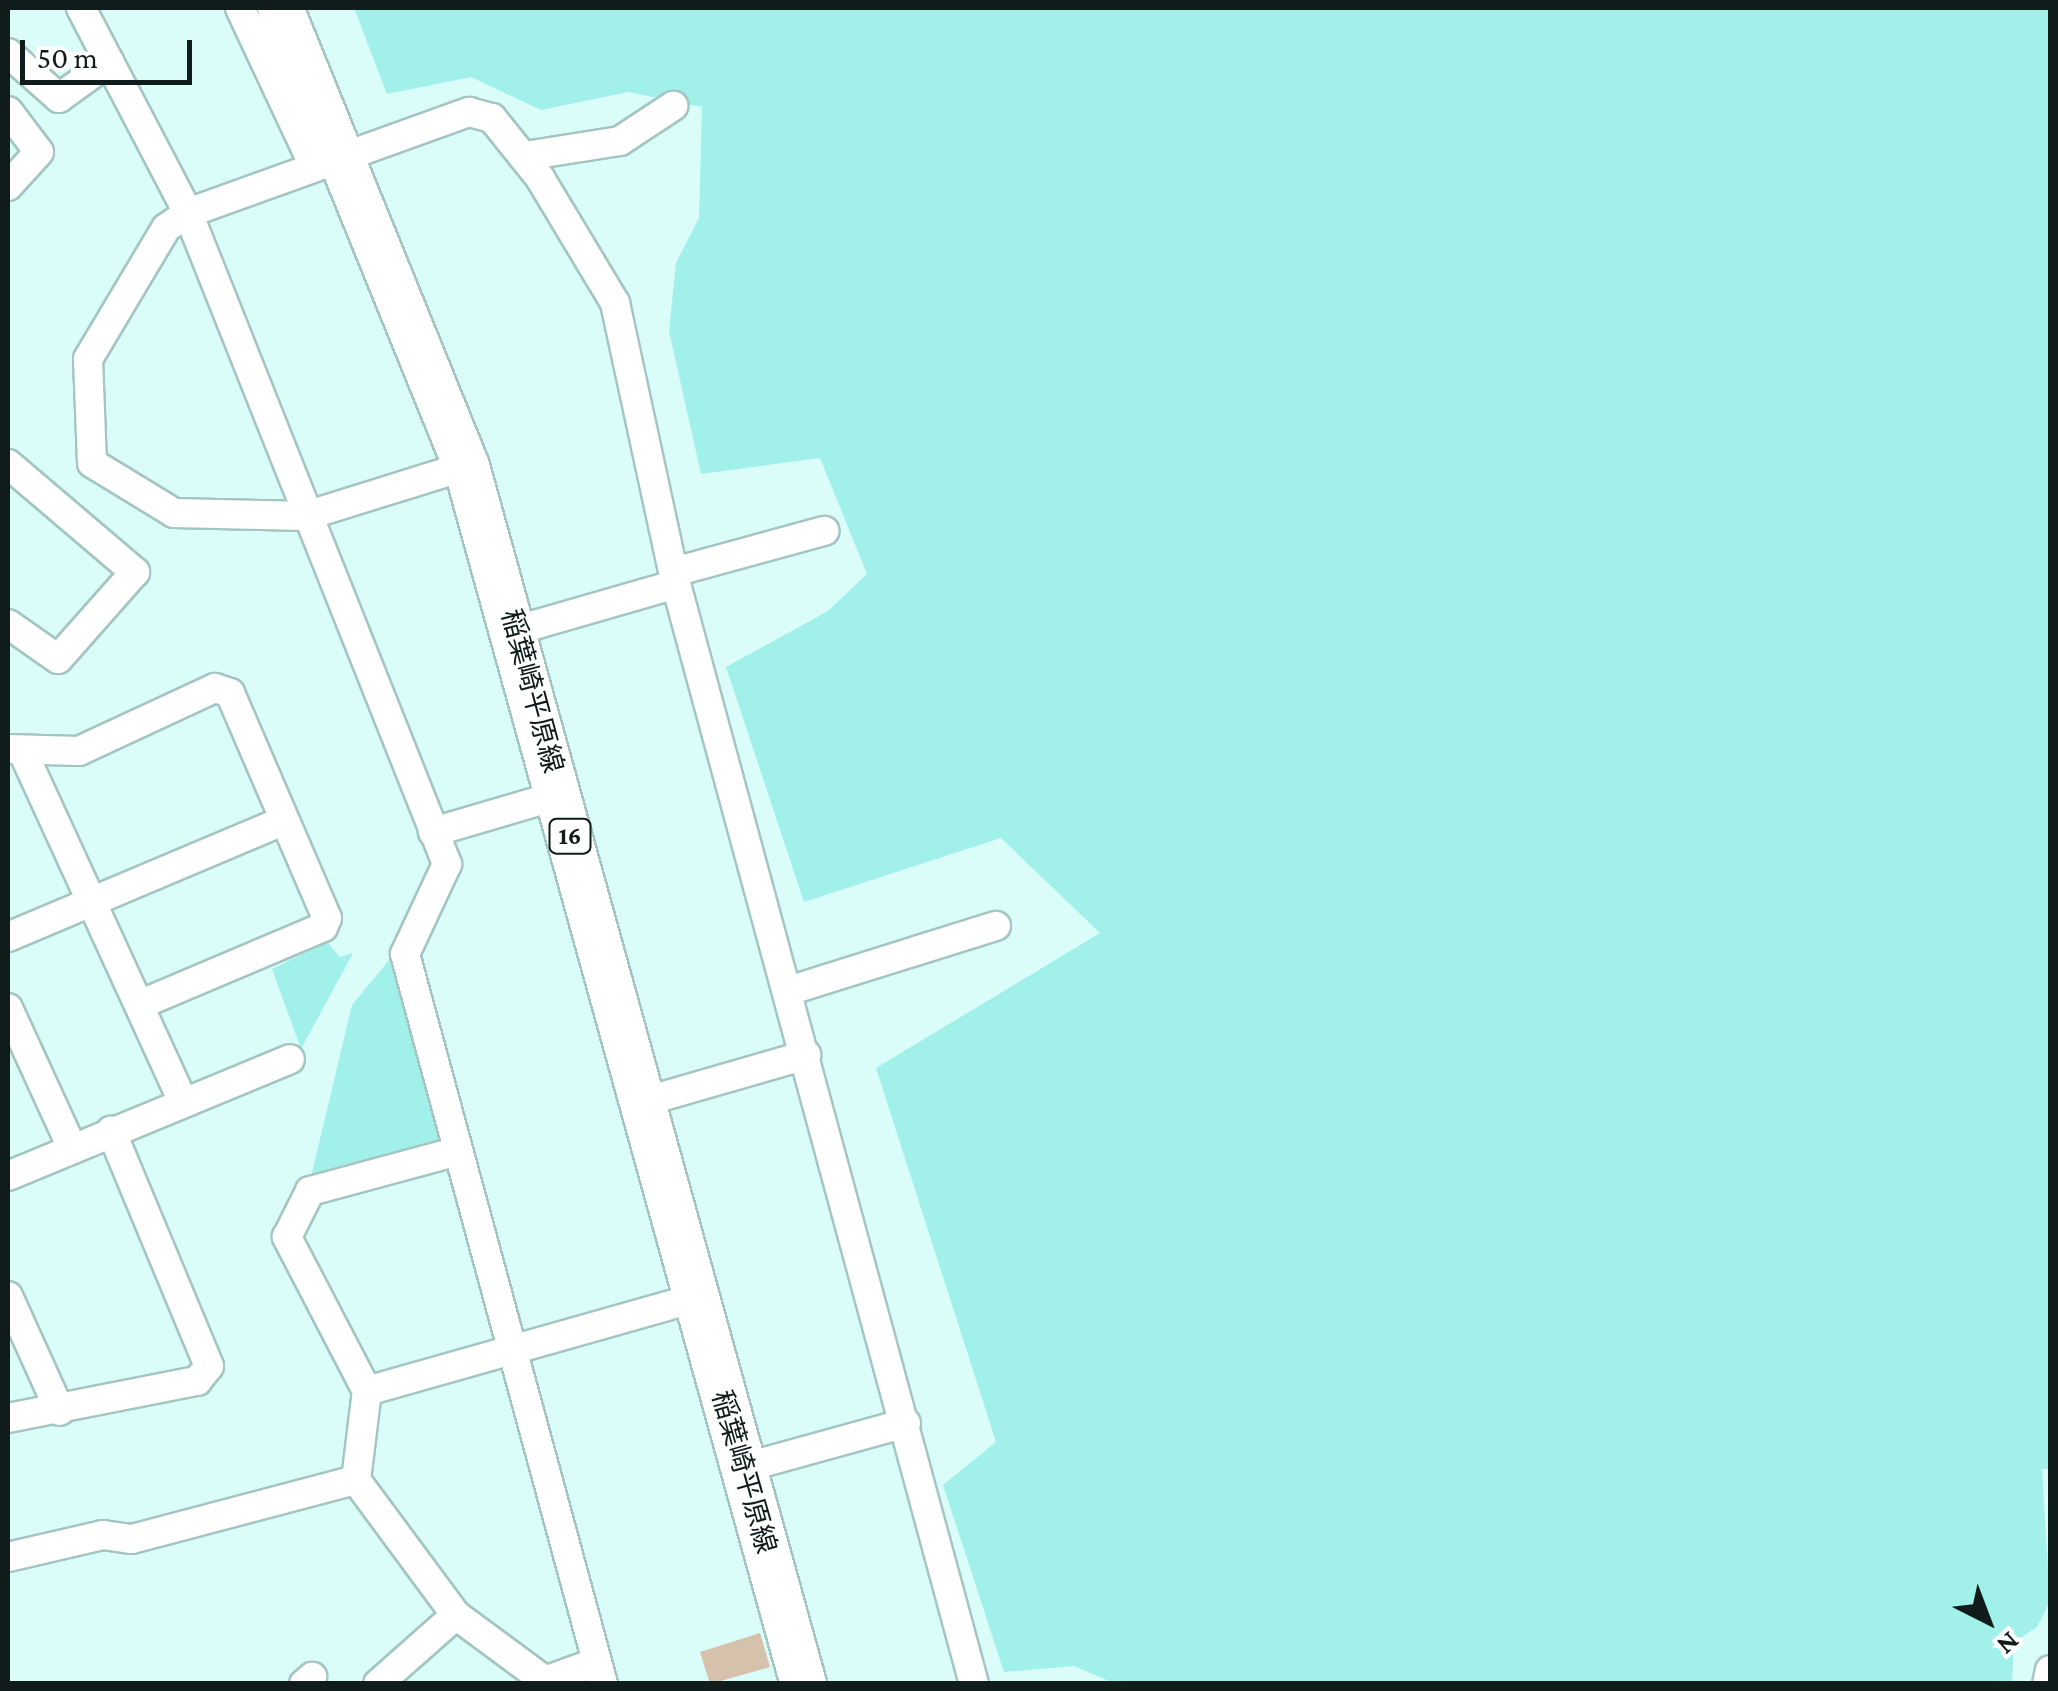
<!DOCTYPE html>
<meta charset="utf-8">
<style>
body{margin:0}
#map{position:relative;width:2058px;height:1691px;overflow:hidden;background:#dafdfa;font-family:"Crimson Pro","Noto Sans JP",serif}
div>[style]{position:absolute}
.green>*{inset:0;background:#a1f0ea}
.building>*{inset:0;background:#d5c1ac}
.roads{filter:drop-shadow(2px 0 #a4c5c2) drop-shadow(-2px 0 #a4c5c2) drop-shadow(0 2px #a4c5c2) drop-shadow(0 -2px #a4c5c2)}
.street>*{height:28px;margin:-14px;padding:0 14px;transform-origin:14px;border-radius:14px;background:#fff}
.primary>*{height:45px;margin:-22.5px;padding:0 22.5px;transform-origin:22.5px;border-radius:22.5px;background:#fff}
span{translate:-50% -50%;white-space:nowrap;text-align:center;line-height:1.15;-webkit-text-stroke:8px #fff;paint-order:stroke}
.shield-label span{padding:2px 8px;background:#fff;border:2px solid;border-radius:8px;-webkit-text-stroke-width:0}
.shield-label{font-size:25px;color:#0f1c1b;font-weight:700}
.street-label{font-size:28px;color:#0f1c1b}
.frame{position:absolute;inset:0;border:10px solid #0f1c1b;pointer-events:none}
.north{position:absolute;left:1938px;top:1571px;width:100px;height:100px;-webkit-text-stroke:8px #fff;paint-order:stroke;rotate:138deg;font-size:28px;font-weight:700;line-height:40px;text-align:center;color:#0f1c1b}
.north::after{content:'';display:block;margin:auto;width:35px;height:45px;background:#0f1c1b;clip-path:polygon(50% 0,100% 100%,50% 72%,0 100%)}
.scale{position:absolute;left:20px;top:40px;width:172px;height:45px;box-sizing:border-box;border:5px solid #0f1c1b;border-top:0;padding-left:12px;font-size:30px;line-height:35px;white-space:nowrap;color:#0f1c1b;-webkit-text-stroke:8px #fff;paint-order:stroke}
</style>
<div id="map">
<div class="green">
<i style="clip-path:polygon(354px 8px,2050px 8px,2050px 1469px,2042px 1469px,2050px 1601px,2037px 1627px,2014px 1642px,2012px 1683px,1116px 1684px,1074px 1666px,1004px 1672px,943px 1485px,996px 1442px,876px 1068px,1100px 933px,1001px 838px,804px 902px,726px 667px,828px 611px,867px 574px,820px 458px,701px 474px,669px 331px,676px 263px,699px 218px,702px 107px,628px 92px,541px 110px,471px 77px,387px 94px)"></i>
<i style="clip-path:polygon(327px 942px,340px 957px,353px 953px,301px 1049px,272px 969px)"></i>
<i style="clip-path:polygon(390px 959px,439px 1140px,311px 1177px,352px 1005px)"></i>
</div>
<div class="building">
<i style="clip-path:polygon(760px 1633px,770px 1667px,710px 1684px,700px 1652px)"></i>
</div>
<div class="roads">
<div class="street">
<i style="left:81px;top:8px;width:231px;rotate:62.4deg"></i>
<i style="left:188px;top:213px;width:701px;rotate:68.3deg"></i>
<i style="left:447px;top:864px;width:99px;rotate:115deg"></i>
<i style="left:405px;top:954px;width:756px;rotate:74.82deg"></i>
<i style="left:240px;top:8px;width:174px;rotate:64.9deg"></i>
<i style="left:8px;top:53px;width:68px;rotate:41.4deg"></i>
<i style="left:59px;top:98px;width:62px;rotate:-35.8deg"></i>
<i style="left:8px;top:111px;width:51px;rotate:52.9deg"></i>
<i style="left:39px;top:152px;width:46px;rotate:132.4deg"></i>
<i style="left:525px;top:156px;width:96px;rotate:-9deg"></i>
<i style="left:620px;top:141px;width:64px;rotate:-33.4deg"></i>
<i style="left:8px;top:464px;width:167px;rotate:40.4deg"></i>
<i style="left:135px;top:572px;width:116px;rotate:131.5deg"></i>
<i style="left:58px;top:659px;width:61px;rotate:-145deg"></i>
<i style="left:466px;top:466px;width:169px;rotate:162.7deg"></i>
<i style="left:305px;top:516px;width:131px;rotate:-178.7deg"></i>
<i style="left:174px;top:513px;width:96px;rotate:-148.6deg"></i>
<i style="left:92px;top:463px;width:104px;rotate:-92.2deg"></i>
<i style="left:88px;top:359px;width:152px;rotate:-59.2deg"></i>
<i style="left:166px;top:228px;width:27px;rotate:-34deg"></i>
<i style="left:188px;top:213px;width:299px;rotate:-19.8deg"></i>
<i style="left:469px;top:112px;width:24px;rotate:15deg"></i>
<i style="left:492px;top:118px;width:77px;rotate:51.3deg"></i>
<i style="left:540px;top:178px;width:146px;rotate:59deg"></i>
<i style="left:615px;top:303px;width:288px;rotate:77.8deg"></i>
<i style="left:676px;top:584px;width:1140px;rotate:74.84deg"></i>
<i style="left:674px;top:572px;width:156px;rotate:-15.3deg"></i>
<i style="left:517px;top:630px;width:166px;rotate:-16.1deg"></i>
<i style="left:8px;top:749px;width:71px;rotate:1.6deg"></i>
<i style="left:79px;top:751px;width:150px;rotate:-24.9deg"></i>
<i style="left:215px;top:688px;width:16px;rotate:18deg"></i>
<i style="left:230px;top:693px;width:245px;rotate:66.7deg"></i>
<i style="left:327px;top:918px;width:10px;rotate:114deg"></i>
<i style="left:323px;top:927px;width:197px;rotate:157deg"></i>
<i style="left:22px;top:750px;width:387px;rotate:65.4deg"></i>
<i style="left:433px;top:832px;width:131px;rotate:-16.4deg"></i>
<i style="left:8px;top:937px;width:298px;rotate:-22.9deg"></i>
<i style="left:788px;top:991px;width:218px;rotate:-17.4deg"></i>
<i style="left:8px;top:1008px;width:154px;rotate:65.4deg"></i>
<i style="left:643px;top:1102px;width:170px;rotate:-16.1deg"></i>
<i style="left:8px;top:1176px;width:305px;rotate:-22.5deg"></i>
<i style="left:8px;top:1296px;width:126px;rotate:65.7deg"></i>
<i style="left:367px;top:1391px;width:174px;rotate:-117.5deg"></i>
<i style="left:287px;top:1237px;width:51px;rotate:-63.4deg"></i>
<i style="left:310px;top:1191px;width:153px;rotate:-15.1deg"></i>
<i style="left:8px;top:1418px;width:193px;rotate:-11.1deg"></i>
<i style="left:197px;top:1381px;width:19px;rotate:-51deg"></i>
<i style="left:209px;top:1366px;width:255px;rotate:-112.6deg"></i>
<i style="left:743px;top:1468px;width:169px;rotate:-15.4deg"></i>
<i style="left:356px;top:1480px;width:90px;rotate:-83deg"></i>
<i style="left:367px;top:1391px;width:341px;rotate:-15.8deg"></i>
<i style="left:8px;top:1557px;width:98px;rotate:-13deg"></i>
<i style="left:103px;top:1535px;width:29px;rotate:8deg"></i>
<i style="left:132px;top:1539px;width:232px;rotate:-14.8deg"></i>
<i style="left:356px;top:1480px;width:168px;rotate:53.5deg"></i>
<i style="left:456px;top:1615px;width:106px;rotate:36.5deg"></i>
<i style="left:304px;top:1684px;width:11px;rotate:-41deg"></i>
<i style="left:378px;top:1684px;width:104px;rotate:-41.5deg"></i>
<i style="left:537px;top:1684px;width:64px;rotate:-20.1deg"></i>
<i style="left:2047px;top:1684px;width:14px;rotate:-78deg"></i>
</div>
<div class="primary">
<i style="left:280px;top:8px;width:494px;rotate:67.9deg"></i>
<i style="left:466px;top:466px;width:1264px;rotate:74.53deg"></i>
</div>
</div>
<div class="shield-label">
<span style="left:570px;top:836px">16</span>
</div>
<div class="street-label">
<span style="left:532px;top:691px;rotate:75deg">稲葉崎平原線</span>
<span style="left:744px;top:1472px;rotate:74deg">稲葉崎平原線</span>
</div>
<div class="frame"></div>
<div class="north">N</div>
<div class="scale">50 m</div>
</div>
